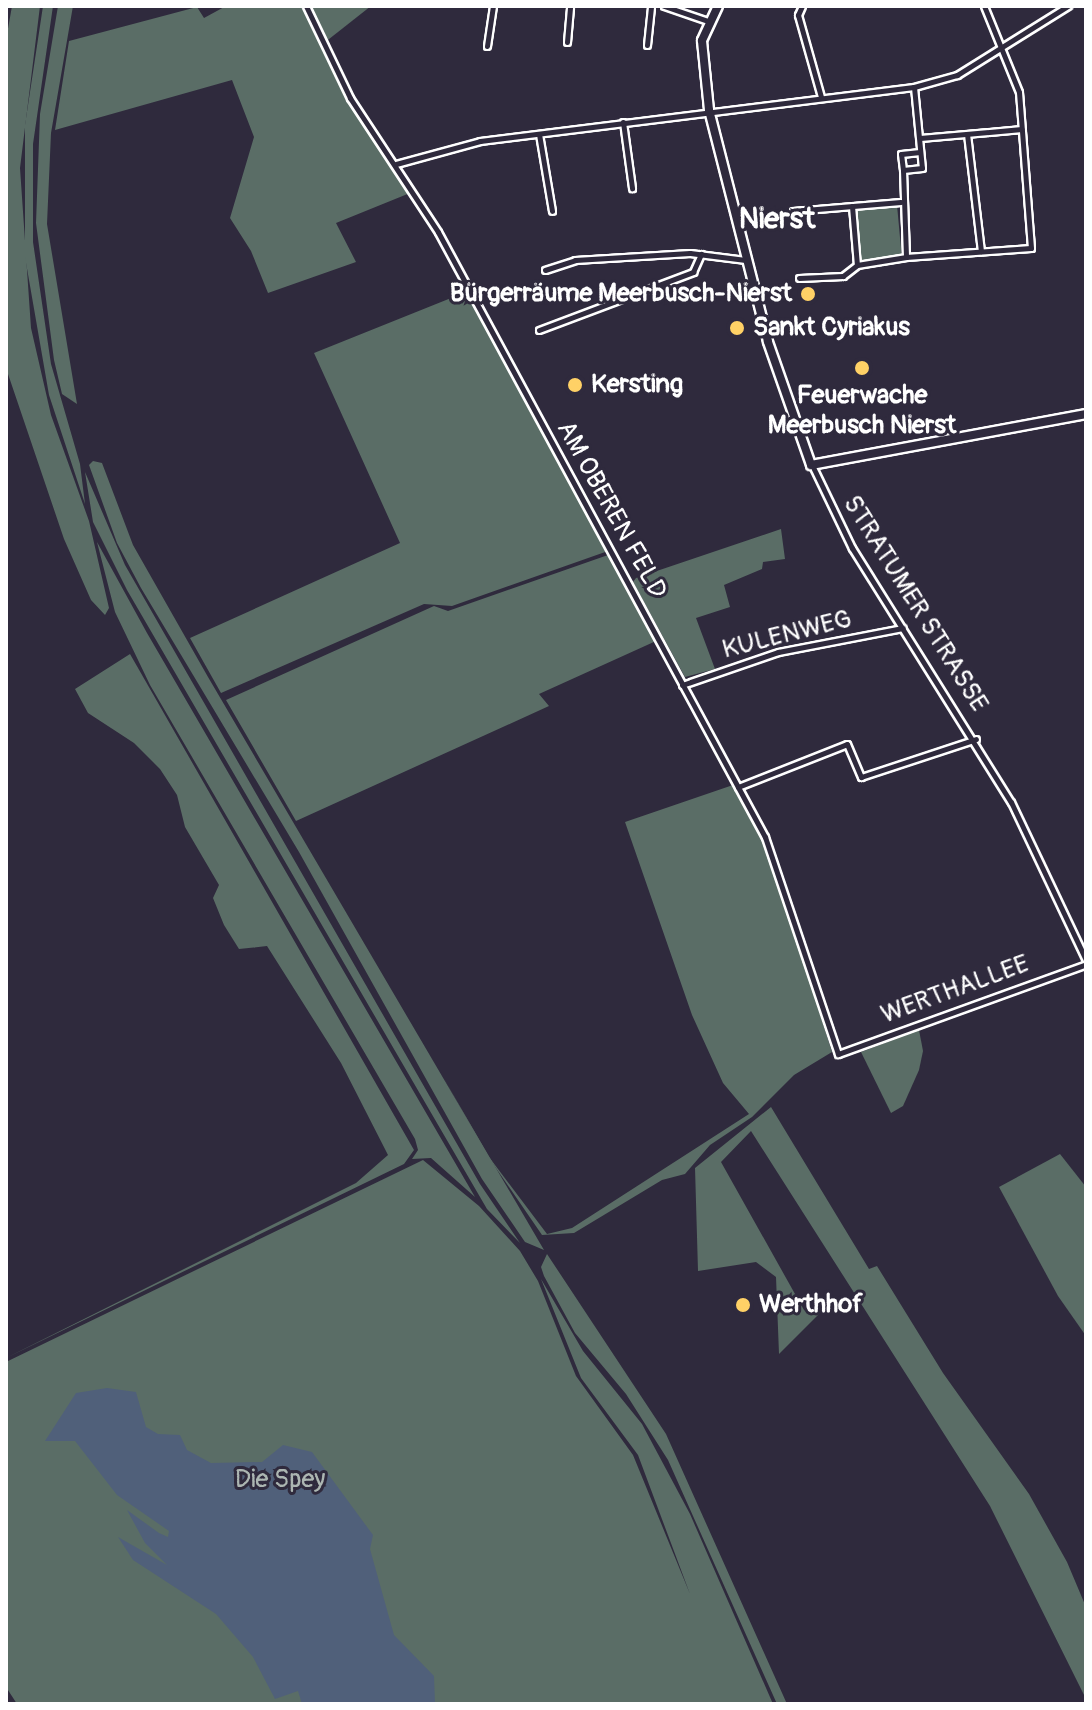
<!DOCTYPE html>
<meta charset="utf-8">
<style>
body{margin:0}
#map{position:relative;width:1092px;height:1710px;overflow:hidden;background:#2f2a3d;font-family:Pangolin,sans-serif}
div>[style]{position:absolute}
.green>*{inset:0;background:#5a6d66}
.water>*{inset:0;background:#50607a}
.roads{filter:drop-shadow(2px 0 #fff) drop-shadow(-2px 0 #fff) drop-shadow(0 2px #fff) drop-shadow(0 -2px #fff)}
.street>*{height:5px;margin:-2.5px;padding:0 2.5px;transform-origin:2.5px;border-radius:2.5px;background:#2f2a3d}
.secondary>*{height:8px;margin:-4px;padding:0 4px;transform-origin:4px;border-radius:4px;background:#2f2a3d}
.dots>*{width:22px;height:22px;translate:-50% -50%;box-sizing:border-box;border:4px solid #2f2a3d;border-radius:50%}
span{translate:-50% -50%;white-space:nowrap;text-align:center;line-height:1.15;-webkit-text-stroke:6px #2f2a3d;paint-order:stroke}
.poi-label{font-size:26px;color:#fff;font-weight:700}
.right{translate:-100% -50%;text-align:right}
.left{translate:0 -50%;text-align:left}
.street-label{font-size:26px;color:#fff}
.park-label{font-size:26px;color:#acb6b2}
.quarter-label{font-size:30px;color:#fff;font-weight:700}
.frame{position:absolute;inset:0;border:8px solid #fff;pointer-events:none}
</style>
<div id="map">
<div class="green">
<i style="clip-path:polygon(12px 6px,40px 6px,20px 168px,31px 328px,51px 415px,89px 521px,109px 608px,105px 615px,91px 600px,64px 539px,8px 374px,6px 40px)"></i>
<i style="clip-path:polygon(43px 6px,53px 6px,33px 144px,33px 242px,51px 364px,80px 464px,85px 504px,49px 395px,25px 257px,25px 125px)"></i>
<i style="clip-path:polygon(58px 6px,73px 6px,51px 133px,47px 224px,77px 404px,62px 394px,54px 360px,36px 223px,40px 114px)"></i>
<i style="clip-path:polygon(226px 6px,303px 6px,348px 99px,410px 193px,336px 223px,356px 262px,268px 293px,251px 251px,230px 218px,254px 137px,232px 80px,55px 130px,69px 41px,197px 7px,204px 18px)"></i>
<i style="clip-path:polygon(309px 6px,371px 6px,324px 43px)"></i>
<i style="clip-path:polygon(897px 205px,902px 259px,859px 262px,855px 209px)"></i>
<i style="clip-path:polygon(466px 292px,608px 551px,452px 606px,424px 604px,221px 693px,190px 638px,400px 543px,314px 353px)"></i>
<i style="clip-path:polygon(93px 461px,102px 463px,133px 545px,208px 677px,544px 1250px,525px 1242px,482px 1179px,299px 852px,141px 588px,117px 543px,89px 465px)"></i>
<i style="clip-path:polygon(85px 472px,125px 565px,480px 1184px,520px 1243px,487px 1209px,127px 590px,93px 522px)"></i>
<i style="clip-path:polygon(781px 529px,785px 559px,763px 562px,762px 569px,724px 585px,730px 607px,696px 618px,715px 669px,685px 677px,633px 582px,636px 578px)"></i>
<i style="clip-path:polygon(97px 542px,147px 633px,475px 1197px,431px 1158px,412px 1159px,418px 1150px,415px 1139px,150px 685px,115px 612px)"></i>
<i style="clip-path:polygon(608px 555px,656px 641px,539px 694px,549px 706px,296px 821px,226px 700px,434px 606px,448px 611px)"></i>
<i style="clip-path:polygon(130px 654px,414px 1150px,404px 1164px,6px 1358px,356px 1183px,388px 1155px,341px 1063px,267px 946px,239px 949px,224px 925px,213px 898px,219px 885px,185px 827px,177px 795px,160px 769px,134px 743px,88px 713px,75px 689px)"></i>
<i style="clip-path:polygon(733px 785px,770px 856px,832px 1052px,794px 1075px,752px 1117px,710px 1145px,685px 1174px,662px 1180px,574px 1233px,542px 1235px,489px 1158px,442px 1075px,489px 1157px,547px 1234px,572px 1228px,749px 1114px,723px 1083px,692px 1015px,625px 822px)"></i>
<i style="clip-path:polygon(919px 1030px,923px 1051px,919px 1070px,903px 1106px,891px 1113px,861px 1052px)"></i>
<i style="clip-path:polygon(771px 1107px,869px 1269px,877px 1266px,943px 1373px,1029px 1494px,1067px 1562px,1086px 1607px,1086px 1699px,990px 1506px,751px 1131px,721px 1162px,804px 1310px,825px 1308px,779px 1354px,776px 1277px,756px 1262px,698px 1271px,695px 1168px)"></i>
<i style="clip-path:polygon(1060px 1154px,1086px 1187px,1086px 1336px,1058px 1296px,999px 1187px)"></i>
<i style="clip-path:polygon(423px 1160px,479px 1206px,520px 1251px,538px 1281px,576px 1376px,633px 1455px,690px 1594px,638px 1455px,581px 1378px,541px 1279px,583px 1351px,642px 1424px,690px 1514px,773px 1704px,17px 1704px,6px 1687px,6px 1362px)"></i>
<i style="clip-path:polygon(547px 1254px,666px 1434px,787px 1704px,777px 1704px,668px 1460px,626px 1394px,575px 1333px,544px 1276px,541px 1267px)"></i>
</div>
<div class="water">
<i style="clip-path:polygon(107px 1388px,136px 1392px,146px 1427px,158px 1434px,180px 1435px,187px 1450px,211px 1463px,262px 1462px,283px 1445px,312px 1452px,373px 1535px,370px 1549px,394px 1635px,434px 1676px,435px 1704px,302px 1704px,298px 1691px,275px 1699px,253px 1657px,216px 1614px,133px 1560px,118px 1537px,167px 1565px,145px 1543px,127px 1510px,159px 1533px,168px 1537px,169px 1531px,117px 1495px,75px 1441px,45px 1441px,76px 1393px)"></i>
</div>
<div class="roads">
<div class="street">
<i style="left:306px;top:6px;width:102px;rotate:64.4deg"></i>
<i style="left:350px;top:98px;width:160px;rotate:56.7deg"></i>
<i style="left:438px;top:232px;width:688px;rotate:61.61deg"></i>
<i style="left:765px;top:837px;width:229px;rotate:71.4deg"></i>
<i style="left:838px;top:1054px;width:264px;rotate:-19.9deg"></i>
<i style="left:664px;top:6px;width:46px;rotate:18.8deg"></i>
<i style="left:802px;top:6px;width:10px;rotate:114deg"></i>
<i style="left:798px;top:15px;width:85px;rotate:74.3deg"></i>
<i style="left:567px;top:42px;width:36px;rotate:-85deg"></i>
<i style="left:647px;top:45px;width:39px;rotate:-84deg"></i>
<i style="left:487px;top:46px;width:40px;rotate:-81.5deg"></i>
<i style="left:914px;top:87px;width:81px;rotate:84.4deg"></i>
<i style="left:922px;top:168px;width:19px;rotate:174deg"></i>
<i style="left:903px;top:170px;width:87px;rotate:88deg"></i>
<i style="left:906px;top:257px;width:125px;rotate:-4.1deg"></i>
<i style="left:1031px;top:248px;width:156px;rotate:-94.4deg"></i>
<i style="left:1019px;top:92px;width:93px;rotate:-112.1deg"></i>
<i style="left:623px;top:122px;width:67px;rotate:82.2deg"></i>
<i style="left:539px;top:134px;width:78px;rotate:80.4deg"></i>
<i style="left:967px;top:134px;width:118px;rotate:83.2deg"></i>
<i style="left:920px;top:138px;width:102px;rotate:-5deg"></i>
<i style="left:396px;top:164px;width:87px;rotate:-15.3deg"></i>
<i style="left:480px;top:141px;width:437px;rotate:-7.1deg"></i>
<i style="left:914px;top:87px;width:45px;rotate:-15.6deg"></i>
<i style="left:957px;top:75px;width:131px;rotate:-31.9deg"></i>
<i style="left:903px;top:170px;width:16px;rotate:-97deg"></i>
<i style="left:901px;top:154px;width:19px;rotate:-6deg"></i>
<i style="left:852px;top:206px;width:59px;rotate:85.2deg"></i>
<i style="left:857px;top:265px;width:50px;rotate:-9.3deg"></i>
<i style="left:793px;top:211px;width:108px;rotate:-4.8deg"></i>
<i style="left:545px;top:270px;width:32px;rotate:-18deg"></i>
<i style="left:575px;top:260px;width:115px;rotate:-3.5deg"></i>
<i style="left:690px;top:253px;width:56px;rotate:7.1deg"></i>
<i style="left:799px;top:278px;width:44px;rotate:-2.6deg"></i>
<i style="left:843px;top:276px;width:18px;rotate:-38deg"></i>
<i style="left:539px;top:330px;width:165px;rotate:-20.6deg"></i>
<i style="left:693px;top:272px;width:20px;rotate:-66deg"></i>
<i style="left:812px;top:465px;width:92px;rotate:64.3deg"></i>
<i style="left:852px;top:548px;width:300px;rotate:58deg"></i>
<i style="left:1011px;top:802px;width:175px;rotate:64.6deg"></i>
<i style="left:682px;top:685px;width:102px;rotate:-19deg"></i>
<i style="left:778px;top:652px;width:127px;rotate:-10.9deg"></i>
<i style="left:738px;top:787px;width:117px;rotate:-21.5deg"></i>
<i style="left:847px;top:744px;width:36px;rotate:67deg"></i>
<i style="left:861px;top:777px;width:121px;rotate:-18.3deg"></i>
</div>
<div class="secondary">
<i style="left:718px;top:6px;width:38px;rotate:115deg"></i>
<i style="left:702px;top:41px;width:69px;rotate:84.2deg"></i>
<i style="left:709px;top:110px;width:239px;rotate:75.7deg"></i>
<i style="left:768px;top:342px;width:130px;rotate:70.7deg"></i>
<i style="left:811px;top:465px;width:280px;rotate:-10.5deg"></i>
</div>
</div>
<div class="dots">
<i style="left:808px;top:294px;background:#ffd166"></i>
<i style="left:737px;top:328px;background:#ffd166"></i>
<i style="left:862px;top:368px;background:#ffd166"></i>
<i style="left:575px;top:385px;background:#ffd166"></i>
<i style="left:743px;top:1305px;background:#ffd166"></i>
</div>
<div class="poi-label">
<span class="right" style="left:792px;top:294px">Bürgerräume Meerbusch-Nierst</span>
<span class="left" style="left:753px;top:328px">Sankt Cyriakus</span>
<span class="left" style="left:591px;top:385px">Kersting</span>
<span style="left:862px;top:411px">Feuerwache<br>Meerbusch Nierst</span>
<span class="left" style="left:759px;top:1305px">Werthhof</span>
</div>
<div class="street-label">
<span style="left:611px;top:510px;rotate:61deg">AM OBEREN FELD</span>
<span style="left:915px;top:604px;rotate:58deg">STRATUMER STRASSE</span>
<span style="left:787px;top:635px;rotate:-14deg">KULENWEG</span>
<span style="left:955px;top:990px;rotate:-20deg">WERTHALLEE</span>
</div>
<div class="park-label">
<span style="left:280px;top:1480px">Die Spey</span>
</div>
<div class="quarter-label">
<span style="left:777px;top:219px">Nierst</span>
</div>
<div class="frame"></div>
</div>
